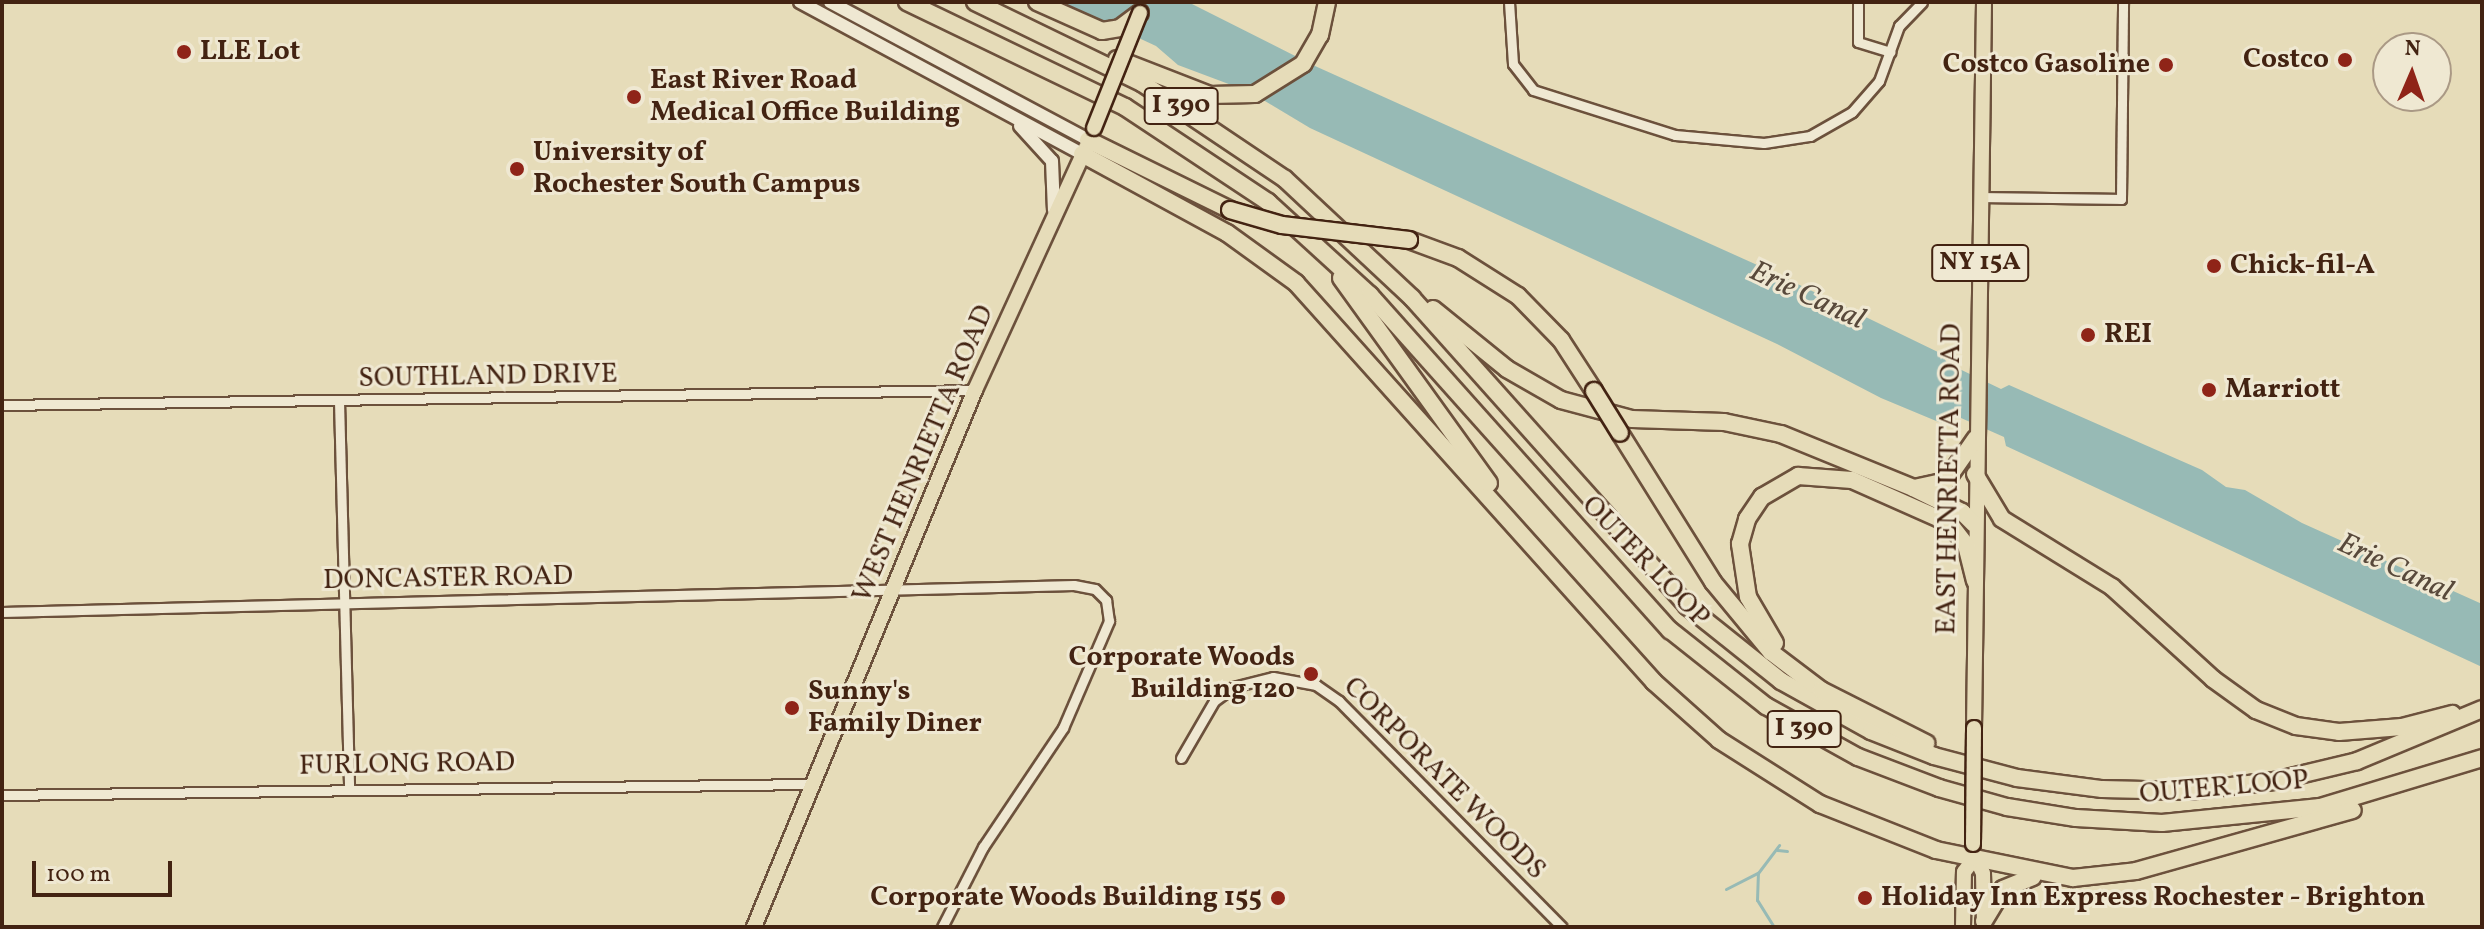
<!DOCTYPE html>
<style>
body{margin:0}
#map{position:relative;width:2484px;height:929px;overflow:hidden;background:#e6dcb9;font-family:Vollkorn,serif}
div>[style]{position:absolute}
.water>*{inset:0;background:#97bab5}
.stream>*{height:3px;margin:-1.5px;padding:0 1.5px;transform-origin:1.5px;border-radius:1.5px;background:#97bab5}
.roads{filter:drop-shadow(2px 0 #6c513c) drop-shadow(-2px 0 #6c513c) drop-shadow(0 2px #6c513c) drop-shadow(0 -2px #6c513c)}
.minor>*{height:9px;margin:-4.5px;padding:0 4.5px;transform-origin:4.5px;border-radius:4.5px;background:#efe8d2}
.tertiary>*{height:12px;margin:-6px;padding:0 6px;transform-origin:6px;border-radius:6px;background:#efe8d2}
.primary>*{height:14px;margin:-7px;padding:0 7px;transform-origin:7px;border-radius:7px;background:#e6dcb9}
.motorway>*{height:16px;margin:-8px;padding:0 8px;transform-origin:8px;border-radius:8px;background:#e6dcb9}
.bridges{filter:drop-shadow(2px 0 #432312) drop-shadow(-2px 0 #432312) drop-shadow(0 2px #432312) drop-shadow(0 -2px #432312)}
.primary-bridge>*{height:14px;margin:-7px;padding:0 7px;transform-origin:7px;border-radius:7px;background:#e6dcb9}
.motorway-bridge>*{height:16px;margin:-8px;padding:0 8px;transform-origin:8px;border-radius:8px;background:#e6dcb9}
.dots>*{width:22px;height:22px;translate:-50% -50%;box-sizing:border-box;border:4px solid #efe8d2;border-radius:50%}
span{translate:-50% -50%;white-space:nowrap;text-align:center;line-height:1.15;-webkit-text-stroke:6px #efe8d2;paint-order:stroke}
.shield-label span{padding:2px 6px;background:#efe8d2;border:2px solid;border-radius:6px;-webkit-text-stroke-width:0}
.shield-label{font-size:26px;color:#432312;font-weight:700}
.poi-label{font-size:28px;color:#432312;font-weight:700}
.left{translate:0 -50%;text-align:left}
.right{translate:-100% -50%;text-align:right}
.street-label{font-size:28px;color:#432312}
.water-label{font-size:30px;color:#58493b;font-style:italic}
.frame{position:absolute;inset:0;border:4px solid #432312;pointer-events:none}
.north{position:absolute;left:2372px;top:32px;width:80px;height:80px;box-sizing:border-box;background:#efe8d2;border:2px solid #aa9985;border-radius:50%;rotate:2deg;font-size:22px;font-weight:700;line-height:32px;text-align:center;color:#432312}
.north::after{content:'';display:block;margin:auto;width:28px;height:36px;background:#8f2418;clip-path:polygon(50% 0,100% 100%,50% 72%,0 100%)}
.scale{position:absolute;left:32px;top:861px;width:140px;height:36px;box-sizing:border-box;border:4px solid #432312;border-top:0;padding-left:10px;font-size:24px;line-height:28px;white-space:nowrap;color:#432312;-webkit-text-stroke:6px #efe8d2;paint-order:stroke}
</style>
<div id="map">
<div class="water">
<i style="clip-path:polygon(1061px 2px,1188px 2px,1315px 66px,1775px 273px,1942px 354px,1947px 363px,2001px 389px,2009px 385px,2202px 470px,2226px 487px,2245px 490px,2302px 523px,2482px 604px,2482px 667px,2006px 446px,2004px 437px,1952px 414px,1941px 423px,1881px 398px,1777px 344px,1310px 128px,1250px 92px,1178px 65px,1156px 46px)"></i>
</div>
<div class="stream">
<i style="left:1777px;top:850px;width:10px;rotate:6deg"></i>
<i style="left:1726px;top:889px;width:36px;rotate:-27deg"></i>
<i style="left:1774px;top:927px;width:32px;rotate:-122deg"></i>
<i style="left:1757px;top:900px;width:27px;rotate:-88deg"></i>
<i style="left:1758px;top:873px;width:35px;rotate:-53deg"></i>
</div>
<div class="roads">
<div class="minor">
<i style="left:1509px;top:2px;width:62px;rotate:86.3deg"></i>
<i style="left:1513px;top:64px;width:33px;rotate:52deg"></i>
<i style="left:1533px;top:90px;width:149px;rotate:17.6deg"></i>
<i style="left:1675px;top:135px;width:89px;rotate:5.1deg"></i>
<i style="left:1764px;top:143px;width:47px;rotate:-8.7deg"></i>
<i style="left:1810px;top:136px;width:48px;rotate:-29.7deg"></i>
<i style="left:1852px;top:112px;width:41px;rotate:-48.9deg"></i>
<i style="left:1879px;top:81px;width:59px;rotate:-70deg"></i>
<i style="left:1899px;top:26px;width:33px;rotate:-46deg"></i>
<i style="left:1858px;top:2px;width:40px;rotate:90deg"></i>
<i style="left:1858px;top:42px;width:34px;rotate:17deg"></i>
<i style="left:1983px;top:197px;width:138px;rotate:0.8deg"></i>
<i style="left:2121px;top:199px;width:197px;rotate:-89.4deg"></i>
<i style="left:339px;top:401px;width:386px;rotate:88.5deg"></i>
<i style="left:2px;top:405px;width:973px;rotate:-0.88deg"></i>
<i style="left:2px;top:612px;width:1072px;rotate:-1.44deg"></i>
<i style="left:1074px;top:585px;width:21px;rotate:11deg"></i>
<i style="left:1095px;top:589px;width:16px;rotate:45deg"></i>
<i style="left:1106px;top:600px;width:21px;rotate:82deg"></i>
<i style="left:1109px;top:621px;width:116px;rotate:113.3deg"></i>
<i style="left:1063px;top:728px;width:143px;rotate:123.9deg"></i>
<i style="left:983px;top:847px;width:90px;rotate:117.1deg"></i>
<i style="left:1181px;top:758px;width:66px;rotate:-59.9deg"></i>
<i style="left:1214px;top:701px;width:24px;rotate:-36deg"></i>
<i style="left:1233px;top:687px;width:41px;rotate:-14deg"></i>
<i style="left:1273px;top:677px;width:44px;rotate:10.5deg"></i>
<i style="left:1316px;top:685px;width:28px;rotate:35deg"></i>
<i style="left:1339px;top:701px;width:317px;rotate:45.4deg"></i>
<i style="left:2px;top:795px;width:811px;rotate:-0.78deg"></i>
</div>
<div class="tertiary">
<i style="left:800px;top:2px;width:320px;rotate:28.3deg"></i>
<i style="left:830px;top:2px;width:293px;rotate:28.1deg"></i>
<i style="left:1020px;top:126px;width:47px;rotate:47.6deg"></i>
<i style="left:1052px;top:161px;width:49px;rotate:87.7deg"></i>
</div>
<div class="primary">
<i style="left:1974px;top:728px;width:726px;rotate:-89.21deg"></i>
<i style="left:1973px;top:852px;width:23px;rotate:65deg"></i>
<i style="left:1983px;top:873px;width:51px;rotate:88.9deg"></i>
<i style="left:754px;top:927px;width:581px;rotate:-67.63deg"></i>
<i style="left:975px;top:390px;width:267px;rotate:-65.4deg"></i>
<i style="left:1963px;top:927px;width:55px;rotate:-89deg"></i>
<i style="left:1964px;top:872px;width:15px;rotate:-53deg"></i>
</div>
<div class="motorway">
<i style="left:907px;top:2px;width:242px;rotate:25.7deg"></i>
<i style="left:1125px;top:107px;width:172px;rotate:33.6deg"></i>
<i style="left:1268px;top:202px;width:138px;rotate:42.4deg"></i>
<i style="left:1370px;top:295px;width:450px;rotate:48.2deg"></i>
<i style="left:1670px;top:630px;width:122px;rotate:38.4deg"></i>
<i style="left:1766px;top:706px;width:105px;rotate:29deg"></i>
<i style="left:1858px;top:757px;width:87px;rotate:20.9deg"></i>
<i style="left:1939px;top:788px;width:71px;rotate:15.6deg"></i>
<i style="left:2007px;top:807px;width:70px;rotate:9.1deg"></i>
<i style="left:2076px;top:818px;width:86px;rotate:3.3deg"></i>
<i style="left:2162px;top:823px;width:159px;rotate:-5.8deg"></i>
<i style="left:2320px;top:807px;width:169px;rotate:-16.8deg"></i>
<i style="left:975px;top:2px;width:186px;rotate:25.9deg"></i>
<i style="left:1142px;top:83px;width:172px;rotate:33.9deg"></i>
<i style="left:1285px;top:179px;width:174px;rotate:43.1deg"></i>
<i style="left:1412px;top:298px;width:413px;rotate:48.2deg"></i>
<i style="left:1687px;top:606px;width:120px;rotate:38.6deg"></i>
<i style="left:1781px;top:681px;width:103px;rotate:29.1deg"></i>
<i style="left:1871px;top:731px;width:68px;rotate:21.6deg"></i>
<i style="left:1934px;top:756px;width:86px;rotate:14.8deg"></i>
<i style="left:2017px;top:778px;width:86px;rotate:7.4deg"></i>
<i style="left:2102px;top:789px;width:86px;rotate:1.3deg"></i>
<i style="left:2188px;top:791px;width:87px;rotate:-6.6deg"></i>
<i style="left:2274px;top:781px;width:85px;rotate:-13.5deg"></i>
<i style="left:2357px;top:761px;width:135px;rotate:-22.6deg"></i>
<i style="left:1037px;top:2px;width:71px;rotate:24deg"></i>
<i style="left:1102px;top:31px;width:18px;rotate:-9deg"></i>
<i style="left:1120px;top:28px;width:25px;rotate:-37deg"></i>
<i style="left:1117px;top:59px;width:100px;rotate:21.2deg"></i>
<i style="left:1210px;top:95px;width:45px;rotate:-1.3deg"></i>
<i style="left:1255px;top:94px;width:57px;rotate:-32deg"></i>
<i style="left:1303px;top:64px;width:34px;rotate:-60deg"></i>
<i style="left:1320px;top:35px;width:34px;rotate:-78deg"></i>
<i style="left:1088px;top:140px;width:158px;rotate:26.2deg"></i>
<i style="left:1082px;top:154px;width:165px;rotate:28.6deg"></i>
<i style="left:1227px;top:233px;width:85px;rotate:35.9deg"></i>
<i style="left:1296px;top:283px;width:536px;rotate:48.1deg"></i>
<i style="left:1654px;top:682px;width:87px;rotate:41.7deg"></i>
<i style="left:1719px;top:740px;width:120px;rotate:32.4deg"></i>
<i style="left:1820px;top:804px;width:125px;rotate:21.6deg"></i>
<i style="left:1936px;top:850px;width:140px;rotate:11.6deg"></i>
<i style="left:2073px;top:878px;width:63px;rotate:-6.3deg"></i>
<i style="left:2136px;top:871px;width:225px;rotate:-15.7deg"></i>
<i style="left:1409px;top:240px;width:52px;rotate:20.2deg"></i>
<i style="left:1458px;top:258px;width:71px;rotate:32.3deg"></i>
<i style="left:1518px;top:296px;width:62px;rotate:45.7deg"></i>
<i style="left:1561px;top:340px;width:61px;rotate:57.1deg"></i>
<i style="left:1341px;top:278px;width:253px;rotate:54.2deg"></i>
<i style="left:1433px;top:309px;width:95px;rotate:39deg"></i>
<i style="left:1507px;top:369px;width:62px;rotate:29.9deg"></i>
<i style="left:1561px;top:400px;width:73px;rotate:15deg"></i>
<i style="left:1632px;top:419px;width:92px;rotate:1.9deg"></i>
<i style="left:1724px;top:422px;width:58px;rotate:11.9deg"></i>
<i style="left:1781px;top:434px;width:143px;rotate:22.2deg"></i>
<i style="left:1913px;top:488px;width:55px;rotate:26.1deg"></i>
<i style="left:1962px;top:512px;width:17px;rotate:45deg"></i>
<i style="left:1620px;top:433px;width:176px;rotate:58deg"></i>
<i style="left:1713px;top:582px;width:91px;rotate:50.4deg"></i>
<i style="left:1771px;top:652px;width:63px;rotate:37.2deg"></i>
<i style="left:1821px;top:690px;width:118px;rotate:26.8deg"></i>
<i style="left:1975px;top:474px;width:52px;rotate:59deg"></i>
<i style="left:2002px;top:519px;width:129px;rotate:31.7deg"></i>
<i style="left:2112px;top:587px;width:137px;rotate:42.3deg"></i>
<i style="left:2213px;top:679px;width:53px;rotate:35.8deg"></i>
<i style="left:2256px;top:710px;width:43px;rotate:21.8deg"></i>
<i style="left:2296px;top:726px;width:43px;rotate:7.9deg"></i>
<i style="left:2339px;top:732px;width:63px;rotate:-4.5deg"></i>
<i style="left:2402px;top:727px;width:52px;rotate:-14.6deg"></i>
<i style="left:1914px;top:488px;width:33px;rotate:-12deg"></i>
<i style="left:1946px;top:481px;width:52px;rotate:-55.1deg"></i>
<i style="left:1775px;top:643px;width:53px;rotate:-120.4deg"></i>
<i style="left:1748px;top:597px;width:54px;rotate:-98.6deg"></i>
<i style="left:1740px;top:544px;width:26px;rotate:-74deg"></i>
<i style="left:1747px;top:519px;width:27px;rotate:-56deg"></i>
<i style="left:1762px;top:497px;width:42px;rotate:-30.3deg"></i>
<i style="left:1798px;top:476px;width:54px;rotate:4.2deg"></i>
<i style="left:1852px;top:480px;width:106px;rotate:23.9deg"></i>
<i style="left:1949px;top:523px;width:28px;rotate:52deg"></i>
<i style="left:1966px;top:545px;width:37px;rotate:76deg"></i>
<i style="left:1984px;top:921px;width:37px;rotate:-59deg"></i>
<i style="left:2003px;top:889px;width:32px;rotate:-22deg"></i>
</div>
</div>
<div class="bridges">
<div class="primary-bridge">
<i style="left:1094px;top:128px;width:124px;rotate:-68.2deg"></i>
<i style="left:1973px;top:844px;width:116px;rotate:-89.5deg"></i>
</div>
<div class="motorway-bridge">
<i style="left:1230px;top:210px;width:54px;rotate:16.1deg"></i>
<i style="left:1282px;top:225px;width:128px;rotate:6.7deg"></i>
<i style="left:1594px;top:391px;width:49px;rotate:58.2deg"></i>
</div>
</div>
<div class="dots">
<i style="left:184px;top:52px;background:#8f2418"></i>
<i style="left:2345px;top:60px;background:#8f2418"></i>
<i style="left:2166px;top:65px;background:#8f2418"></i>
<i style="left:634px;top:97px;background:#8f2418"></i>
<i style="left:517px;top:169px;background:#8f2418"></i>
<i style="left:2214px;top:266px;background:#8f2418"></i>
<i style="left:2088px;top:335px;background:#8f2418"></i>
<i style="left:2209px;top:390px;background:#8f2418"></i>
<i style="left:1311px;top:674px;background:#8f2418"></i>
<i style="left:792px;top:708px;background:#8f2418"></i>
<i style="left:1278px;top:898px;background:#8f2418"></i>
<i style="left:1865px;top:898px;background:#8f2418"></i>
</div>
<div class="shield-label">
<span style="left:1181px;top:106px">I 390</span>
<span style="left:1980px;top:263px">NY 15A</span>
<span style="left:1804px;top:729px">I 390</span>
</div>
<div class="poi-label">
<span class="left" style="left:200px;top:52px">LLE Lot</span>
<span class="right" style="left:2329px;top:60px">Costco</span>
<span class="right" style="left:2150px;top:65px">Costco Gasoline</span>
<span class="left" style="left:650px;top:97px">East River Road<br>Medical Office Building</span>
<span class="left" style="left:533px;top:169px">University of<br>Rochester South Campus</span>
<span class="left" style="left:2230px;top:266px">Chick-fil-A</span>
<span class="left" style="left:2104px;top:335px">REI</span>
<span class="left" style="left:2225px;top:390px">Marriott</span>
<span class="right" style="left:1295px;top:674px">Corporate Woods<br>Building 120</span>
<span class="left" style="left:808px;top:708px">Sunny's<br>Family Diner</span>
<span class="right" style="left:1262px;top:898px">Corporate Woods Building 155</span>
<span class="left" style="left:1881px;top:898px">Holiday Inn Express Rochester - Brighton</span>
</div>
<div class="street-label">
<span style="left:488px;top:377px;rotate:-1deg">SOUTHLAND DRIVE</span>
<span style="left:924px;top:454px;rotate:-67deg">WEST HENRIETTA ROAD</span>
<span style="left:1950px;top:479px;rotate:-89deg">EAST HENRIETTA ROAD</span>
<span style="left:1645px;top:562px;rotate:46deg">OUTER LOOP</span>
<span style="left:448px;top:579px;rotate:-1deg">DONCASTER ROAD</span>
<span style="left:407px;top:765px;rotate:-1deg">FURLONG ROAD</span>
<span style="left:1444px;top:779px;rotate:45deg">CORPORATE WOODS</span>
<span style="left:2224px;top:788px;rotate:-5deg">OUTER LOOP</span>
</div>
<div class="water-label">
<span style="left:1807px;top:296px;rotate:25deg">Erie Canal</span>
<span style="left:2395px;top:568px;rotate:25deg">Erie Canal</span>
</div>
<div class="frame"></div>
<div class="north">N</div>
<div class="scale">100 m</div>
</div>
